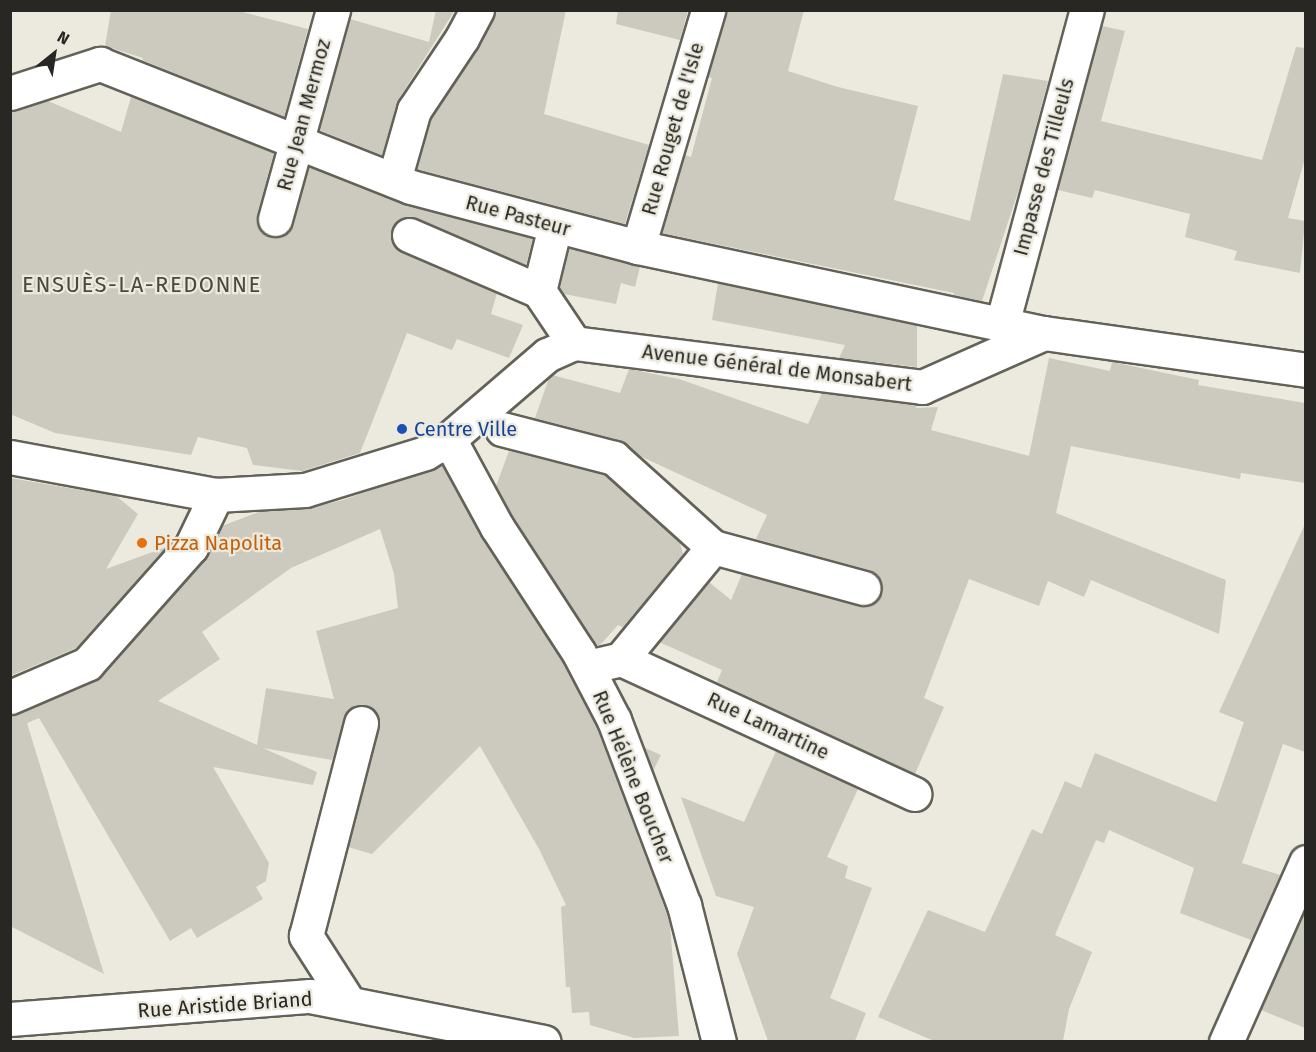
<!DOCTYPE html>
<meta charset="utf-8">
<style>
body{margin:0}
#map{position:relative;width:1316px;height:1052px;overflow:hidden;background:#eceadf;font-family:"Fira Sans",sans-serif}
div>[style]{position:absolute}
.building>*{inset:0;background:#ccc9be}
.roads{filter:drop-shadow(2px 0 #636258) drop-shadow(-2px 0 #636258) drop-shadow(0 2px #636258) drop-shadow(0 -2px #636258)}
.minor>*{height:33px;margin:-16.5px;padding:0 16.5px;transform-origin:16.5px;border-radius:16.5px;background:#fff}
.dots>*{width:16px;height:16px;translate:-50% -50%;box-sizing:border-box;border:3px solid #eceadf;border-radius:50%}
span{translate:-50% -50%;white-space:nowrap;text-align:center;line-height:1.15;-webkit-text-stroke:4.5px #eceadf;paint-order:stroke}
.street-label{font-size:20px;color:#282723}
.transit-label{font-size:20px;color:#164399}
.left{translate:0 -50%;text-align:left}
.food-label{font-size:20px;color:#c56008}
.quarter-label{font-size:22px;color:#4a483f;letter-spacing:1.5px}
.frame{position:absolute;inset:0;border:12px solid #282723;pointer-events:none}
.north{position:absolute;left:24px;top:24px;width:60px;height:60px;-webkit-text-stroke:4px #eceadf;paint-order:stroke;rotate:30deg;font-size:16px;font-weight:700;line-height:24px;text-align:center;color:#282723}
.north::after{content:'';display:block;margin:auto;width:21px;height:27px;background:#282723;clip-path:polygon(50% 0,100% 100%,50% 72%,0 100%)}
</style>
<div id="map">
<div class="building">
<i style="clip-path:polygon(111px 10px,235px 10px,308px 29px,284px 117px,142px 60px,143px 58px,105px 46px)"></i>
<i style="clip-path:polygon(436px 10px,455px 10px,398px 100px,382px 155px,319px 130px,350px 19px,429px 42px)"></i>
<i style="clip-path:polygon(496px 10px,566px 10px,544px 114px,649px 145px,625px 224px,417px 169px,431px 118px,478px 48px)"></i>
<i style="clip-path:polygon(618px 10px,688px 10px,680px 40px,616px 24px)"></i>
<i style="clip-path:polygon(726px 10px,804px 10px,788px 71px,838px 87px,918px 106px,894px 200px,970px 221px,1003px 74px,1048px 81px,1021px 183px,982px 301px,954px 295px,954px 293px,662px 233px,685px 155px,691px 157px,712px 78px,708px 77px)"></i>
<i style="clip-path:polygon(1102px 26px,1125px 31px,1101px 121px,1262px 160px,1296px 47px,1305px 48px,1305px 158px,1288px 218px,1305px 221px,1300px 273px,1234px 260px,1237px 251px,1185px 237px,1190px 214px,1095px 190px,1092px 198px,1058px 190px)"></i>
<i style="clip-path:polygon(131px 97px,274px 153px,257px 215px,257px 223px,261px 232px,269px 237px,280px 237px,288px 232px,293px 225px,309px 167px,406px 205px,533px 239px,526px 265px,416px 218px,406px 217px,398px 220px,392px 228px,391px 238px,394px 246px,401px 252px,497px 293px,491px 314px,523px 325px,509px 358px,457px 339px,452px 350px,407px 333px,360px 453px,302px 471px,253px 465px,247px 448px,198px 437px,191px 455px,55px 433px,10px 414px,10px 111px,48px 101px,121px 132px)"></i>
<i style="clip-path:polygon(569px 248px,640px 267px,635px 287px,621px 283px,616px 304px,564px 294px,559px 287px)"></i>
<i style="clip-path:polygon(718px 283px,917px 325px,917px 367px,839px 358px,845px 345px,712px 320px)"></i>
<i style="clip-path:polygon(1049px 358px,1110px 371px,1112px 362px,1199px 380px,1198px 385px,1305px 403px,1305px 483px,1241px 473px,1240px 479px,1071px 446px,1056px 513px,1226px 580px,1219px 634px,1091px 580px,1084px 597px,1048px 581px,1039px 606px,969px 579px,924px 698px,944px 707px,915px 774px,717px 682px,722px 670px,659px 642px,709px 582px,731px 600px,742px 574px,859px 606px,868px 606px,877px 602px,882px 592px,882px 583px,877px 574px,869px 570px,756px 539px,767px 515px,640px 456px,619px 440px,535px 418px,549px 378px,552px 375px,620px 393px,629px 369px,679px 379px,808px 424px,822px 393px,916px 405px,916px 408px,938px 407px,931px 430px,1029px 456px)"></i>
<i style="clip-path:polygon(509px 451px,605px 475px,680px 543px,683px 554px,623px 627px,618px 625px,601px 644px,596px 646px,513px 517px,496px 486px)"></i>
<i style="clip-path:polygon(evenodd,442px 465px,481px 537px,563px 662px,597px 728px,666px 911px,670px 925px,679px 1036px,634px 1038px,590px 1025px,589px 1012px,572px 1013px,570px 987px,566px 987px,561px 907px,566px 905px,539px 849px,480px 746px,372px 854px,348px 847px,379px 727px,379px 719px,375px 710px,365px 705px,355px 705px,347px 710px,332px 760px,263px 748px,317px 772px,313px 785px,213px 767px,269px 863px,266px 881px,256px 887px,263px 899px,197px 938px,191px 928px,170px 941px,39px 718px,27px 723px,104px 974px,10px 926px,10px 715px,101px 677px,205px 559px,222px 526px,261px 511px,306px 509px,343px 500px,442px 465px,380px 529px,394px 574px,398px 608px,316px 631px,334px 699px,266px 688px,257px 745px,158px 701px,220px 659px,202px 632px,291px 568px,380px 529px)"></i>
<i style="clip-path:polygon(10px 478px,116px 496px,138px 514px,106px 569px,166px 547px,76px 648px,10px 676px)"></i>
<i style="clip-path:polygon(1305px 524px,1305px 752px,1283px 744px,1242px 863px,1280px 875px,1251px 940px,1180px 913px,1194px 868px,1109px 830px,1104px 843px,1096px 840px,1055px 935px,1092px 952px,1069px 1009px,1063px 1041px,934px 1041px,878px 1017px,928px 910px,985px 932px,1032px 829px,1042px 834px,1065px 781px,1081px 788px,1095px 753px,1216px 802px,1244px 722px,1219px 712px)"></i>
<i style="clip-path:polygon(645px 748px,661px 755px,653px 771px)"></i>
<i style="clip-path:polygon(776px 751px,858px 789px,827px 857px,848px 866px,845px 878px,872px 888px,830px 998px,866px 1013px,855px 1041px,768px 1041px,737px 954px,754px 907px,716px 896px,681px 797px,744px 822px)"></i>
<i style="clip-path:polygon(1305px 909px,1305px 1028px,1261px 1010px)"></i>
</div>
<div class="roads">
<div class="minor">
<i style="left:10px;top:93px;width:95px;rotate:-17.9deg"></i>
<i style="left:100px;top:64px;width:334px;rotate:21.6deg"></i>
<i style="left:411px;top:187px;width:235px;rotate:14.8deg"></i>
<i style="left:638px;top:247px;width:415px;rotate:12deg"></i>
<i style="left:394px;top:180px;width:73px;rotate:-74.1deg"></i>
<i style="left:414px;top:110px;width:87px;rotate:-56.3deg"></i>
<i style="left:462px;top:38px;width:32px;rotate:-62deg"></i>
<i style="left:275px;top:219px;width:217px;rotate:-74.5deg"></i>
<i style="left:409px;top:235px;width:142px;rotate:23.3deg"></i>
<i style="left:539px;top:291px;width:63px;rotate:56.1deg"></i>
<i style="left:638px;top:247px;width:247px;rotate:-73.5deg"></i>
<i style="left:539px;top:291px;width:67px;rotate:-76.2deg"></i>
<i style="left:1002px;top:324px;width:325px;rotate:-74.9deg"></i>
<i style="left:502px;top:429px;width:116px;rotate:14.5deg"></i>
<i style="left:614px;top:458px;width:133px;rotate:42deg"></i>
<i style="left:713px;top:547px;width:156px;rotate:15.2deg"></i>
<i style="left:449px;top:439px;width:100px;rotate:61.4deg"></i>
<i style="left:497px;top:527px;width:150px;rotate:56.9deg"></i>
<i style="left:579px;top:653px;width:76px;rotate:62.4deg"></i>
<i style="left:614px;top:720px;width:198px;rotate:69.3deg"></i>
<i style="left:684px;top:905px;width:141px;rotate:75.7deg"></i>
<i style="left:10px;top:457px;width:209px;rotate:10.5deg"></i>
<i style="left:216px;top:495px;width:89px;rotate:-3.2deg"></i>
<i style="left:305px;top:490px;width:126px;rotate:-17.1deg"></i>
<i style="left:425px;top:453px;width:28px;rotate:-30deg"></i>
<i style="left:449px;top:439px;width:129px;rotate:-40.6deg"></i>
<i style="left:547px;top:355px;width:30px;rotate:-24deg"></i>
<i style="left:574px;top:343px;width:351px;rotate:7.2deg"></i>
<i style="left:922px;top:387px;width:133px;rotate:-23.9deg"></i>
<i style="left:1044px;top:333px;width:265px;rotate:8deg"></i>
<i style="left:621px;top:659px;width:323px;rotate:24.7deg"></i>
<i style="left:600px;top:664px;width:22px;rotate:-13deg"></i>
<i style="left:621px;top:659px;width:145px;rotate:-50.6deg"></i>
<i style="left:10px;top:697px;width:84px;rotate:-23.2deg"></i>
<i style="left:87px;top:664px;width:157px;rotate:-48.4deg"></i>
<i style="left:191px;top:547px;width:58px;rotate:-64.3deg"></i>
<i style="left:349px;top:1003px;width:80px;rotate:-122.7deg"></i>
<i style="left:306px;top:936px;width:220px;rotate:-75.5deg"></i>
<i style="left:10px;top:1019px;width:301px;rotate:-4.4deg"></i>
<i style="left:310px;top:996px;width:238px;rotate:11.1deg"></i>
<i style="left:1226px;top:1042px;width:197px;rotate:-66deg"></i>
</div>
</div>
<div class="dots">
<i style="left:402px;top:429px;background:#1a4fb4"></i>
<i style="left:142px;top:543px;background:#e8710a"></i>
</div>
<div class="street-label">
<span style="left:304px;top:115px;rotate:-75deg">Rue Jean Mermoz</span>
<span style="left:673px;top:129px;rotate:-74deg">Rue Rouget de l'Isle</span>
<span style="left:1044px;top:167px;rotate:-75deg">Impasse des Tilleuls</span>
<span style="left:518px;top:216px;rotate:15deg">Rue Pasteur</span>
<span style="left:777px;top:368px;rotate:7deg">Avenue Général de Monsabert</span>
<span style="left:768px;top:726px;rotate:25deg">Rue Lamartine</span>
<span style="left:633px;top:777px;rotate:68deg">Rue Hélène Boucher</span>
<span style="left:225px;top:1005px;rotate:-4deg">Rue Aristide Briand</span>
</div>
<div class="transit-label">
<span class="left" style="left:414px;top:429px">Centre Ville</span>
</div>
<div class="food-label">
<span class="left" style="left:154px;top:543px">Pizza Napolita</span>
</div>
<div class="quarter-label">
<span style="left:142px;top:285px">ENSUÈS-LA-REDONNE</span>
</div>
<div class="frame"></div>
<div class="north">N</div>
</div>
